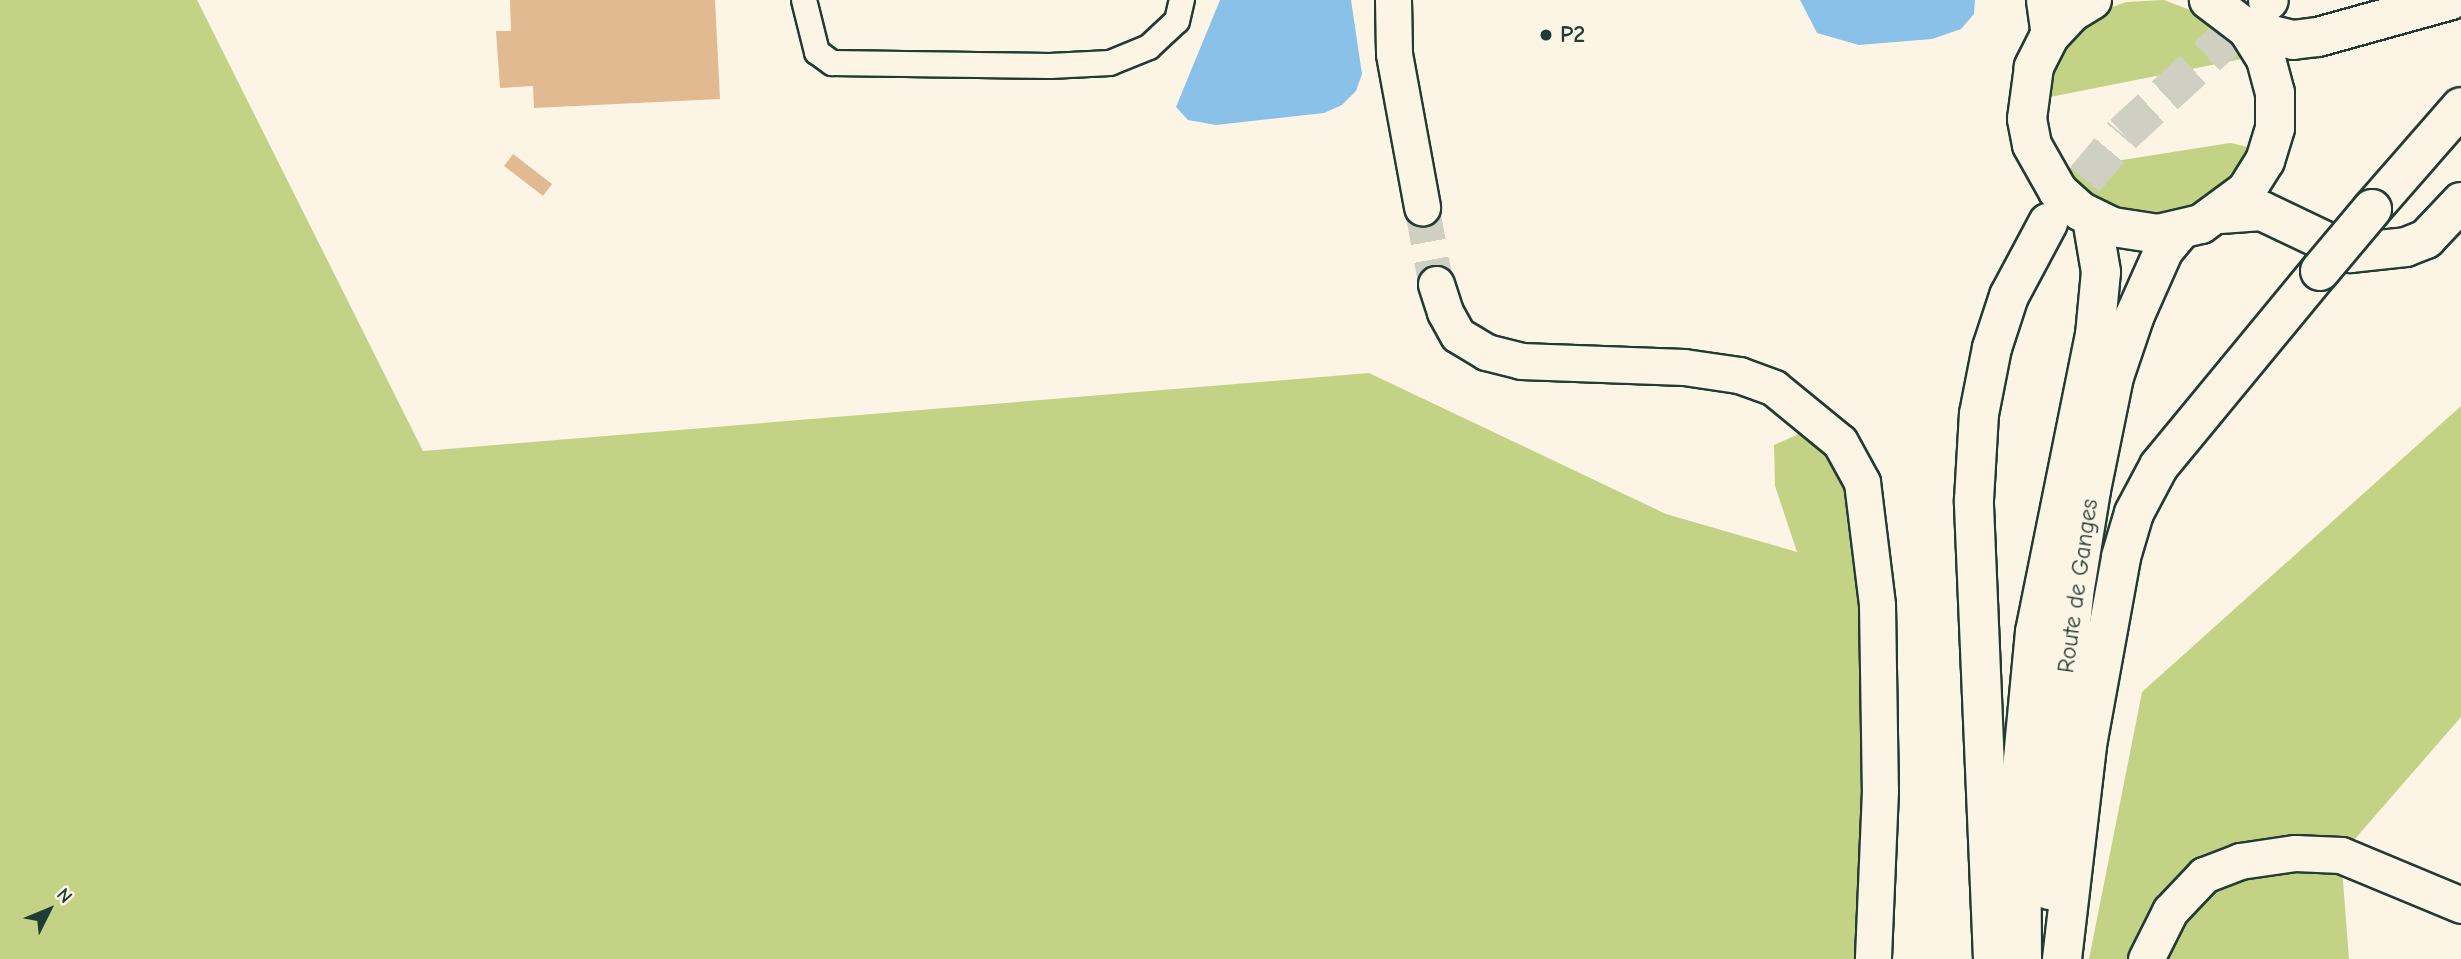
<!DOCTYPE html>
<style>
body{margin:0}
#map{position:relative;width:2461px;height:959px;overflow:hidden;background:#fcf5e5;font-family:"Comic Neue",sans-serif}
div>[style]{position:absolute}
.green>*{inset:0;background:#c4d286}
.water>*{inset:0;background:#89c1e8}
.building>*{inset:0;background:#e2ba92}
.secondary-tunnel>*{height:35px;margin-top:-17.5px;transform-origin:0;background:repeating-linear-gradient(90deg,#d0d0c2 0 35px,transparent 0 53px)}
.primary-tunnel>*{height:38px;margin-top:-19px;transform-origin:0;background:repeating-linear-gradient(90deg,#d0d0c2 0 38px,transparent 0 57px)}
.roads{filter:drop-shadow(2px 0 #1f3d34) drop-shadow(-2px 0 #1f3d34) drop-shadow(0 2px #1f3d34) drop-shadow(0 -2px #1f3d34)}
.street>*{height:24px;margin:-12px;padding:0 12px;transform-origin:12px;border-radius:12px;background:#fcf5e5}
.secondary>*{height:35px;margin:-17.5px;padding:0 17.5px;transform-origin:17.5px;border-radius:17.5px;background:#fcf5e5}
.primary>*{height:38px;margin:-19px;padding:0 19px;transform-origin:19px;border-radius:19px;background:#fcf5e5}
.bridges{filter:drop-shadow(2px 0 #1f3d34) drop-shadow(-2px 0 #1f3d34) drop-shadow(0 2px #1f3d34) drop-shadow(0 -2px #1f3d34)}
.primary-bridge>*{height:38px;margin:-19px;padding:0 19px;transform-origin:19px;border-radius:19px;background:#fcf5e5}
.dots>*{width:19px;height:19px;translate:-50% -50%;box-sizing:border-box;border:4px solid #fcf5e5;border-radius:50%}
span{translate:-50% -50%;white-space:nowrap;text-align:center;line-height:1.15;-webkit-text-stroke:7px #fcf5e5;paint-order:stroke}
.poi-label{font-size:24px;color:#1f3d34;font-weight:700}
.left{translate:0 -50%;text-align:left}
.street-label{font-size:24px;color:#1f3d34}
.north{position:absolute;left:14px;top:875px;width:70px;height:70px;-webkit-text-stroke:5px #fcf5e5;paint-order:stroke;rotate:47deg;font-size:19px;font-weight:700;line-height:28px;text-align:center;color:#1f3d34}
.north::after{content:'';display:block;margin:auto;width:24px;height:32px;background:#1f3d34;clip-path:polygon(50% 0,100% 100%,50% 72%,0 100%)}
</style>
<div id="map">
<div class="green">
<i style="clip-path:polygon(0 0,197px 0,423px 451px,1369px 373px,1666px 514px,1797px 552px,1775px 486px,1774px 445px,1801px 433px,1836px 460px,1862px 540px,1857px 557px,1866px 959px,0 959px)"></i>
<i style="clip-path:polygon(2164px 0,2219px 21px,2247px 58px,2045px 98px,2052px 67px,2065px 43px,2102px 11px,2126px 2px)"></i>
<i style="clip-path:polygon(2230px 143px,2253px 148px,2233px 182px,2190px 211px,2151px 216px,2113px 208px,2088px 194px,2065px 169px)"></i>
<i style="clip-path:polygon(2461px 406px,2461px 717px,2341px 855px,2349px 959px,2089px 959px,2142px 692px)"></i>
</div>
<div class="water">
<i style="clip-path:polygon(1220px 0,1351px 0,1362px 74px,1356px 91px,1342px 105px,1324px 113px,1216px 125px,1188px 120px,1176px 107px)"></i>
<i style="clip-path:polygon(1800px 0,1975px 0,1974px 14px,1961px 29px,1932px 39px,1859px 45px,1817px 33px)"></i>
</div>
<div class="building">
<i style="clip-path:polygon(510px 0,715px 0,720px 99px,534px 108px,533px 86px,500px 88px,496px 31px,511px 31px)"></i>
<i style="clip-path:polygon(513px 154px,552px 184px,543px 196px,504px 166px)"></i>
</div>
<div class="secondary-tunnel">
<i style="left:1422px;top:207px;width:78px;rotate:79.7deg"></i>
</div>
<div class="primary-tunnel">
<i style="left:2048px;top:223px;width:116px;rotate:-49.9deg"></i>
<i style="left:2123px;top:134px;width:192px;rotate:-42.7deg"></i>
</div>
<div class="roads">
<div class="street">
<i style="left:804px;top:0;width:54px;rotate:76deg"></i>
<i style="left:817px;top:52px;width:19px;rotate:36deg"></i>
<i style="left:832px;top:63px;width:218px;rotate:0.8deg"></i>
<i style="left:1050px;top:66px;width:60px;rotate:-2.9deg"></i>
<i style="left:1110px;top:63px;width:42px;rotate:-22.3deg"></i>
<i style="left:1149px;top:47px;width:38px;rotate:-43deg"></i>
<i style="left:1177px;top:21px;width:22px;rotate:-77deg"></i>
</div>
<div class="secondary">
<i style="left:1393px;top:0;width:54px;rotate:88.9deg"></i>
<i style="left:1394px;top:54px;width:156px;rotate:79.6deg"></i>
<i style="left:2044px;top:0;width:37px;rotate:82deg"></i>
<i style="left:1436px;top:284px;width:29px;rotate:72deg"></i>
<i style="left:1445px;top:312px;width:26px;rotate:61deg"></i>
<i style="left:1458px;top:335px;width:33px;rotate:31deg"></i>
<i style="left:1486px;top:352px;width:36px;rotate:14deg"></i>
<i style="left:1521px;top:361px;width:163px;rotate:2.1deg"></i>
<i style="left:1684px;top:367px;width:56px;rotate:8.3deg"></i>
<i style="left:1739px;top:375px;width:37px;rotate:20deg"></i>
<i style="left:1774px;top:388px;width:85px;rotate:39.3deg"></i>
<i style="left:1840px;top:442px;width:46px;rotate:61.2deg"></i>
<i style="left:1862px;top:482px;width:124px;rotate:83deg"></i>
<i style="left:1877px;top:605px;width:185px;rotate:89.1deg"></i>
<i style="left:1880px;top:790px;width:169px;rotate:92.4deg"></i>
<i style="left:2146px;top:959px;width:54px;rotate:-63.4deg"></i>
<i style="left:2170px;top:911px;width:50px;rotate:-46.6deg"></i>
<i style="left:2204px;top:875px;width:39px;rotate:-21deg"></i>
<i style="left:2240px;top:861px;width:56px;rotate:-8.3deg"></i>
<i style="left:2295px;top:853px;width:46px;rotate:2.5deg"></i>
<i style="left:2341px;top:855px;width:130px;rotate:22.6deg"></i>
</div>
<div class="primary">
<i style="left:2092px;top:0;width:23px;rotate:149deg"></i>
<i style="left:2072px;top:12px;width:34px;rotate:133deg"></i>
<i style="left:2049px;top:37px;width:34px;rotate:117deg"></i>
<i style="left:2034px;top:67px;width:52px;rotate:97.7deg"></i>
<i style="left:2027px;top:119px;width:26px;rotate:79deg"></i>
<i style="left:2032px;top:145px;width:53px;rotate:60.5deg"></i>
<i style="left:2058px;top:191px;width:30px;rotate:42deg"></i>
<i style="left:2080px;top:211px;width:37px;rotate:26deg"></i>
<i style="left:2113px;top:227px;width:46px;rotate:8.8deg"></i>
<i style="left:2158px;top:234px;width:44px;rotate:-13.1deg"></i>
<i style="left:2201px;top:224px;width:56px;rotate:-36.3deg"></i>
<i style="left:2246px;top:191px;width:36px;rotate:-58deg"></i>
<i style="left:2265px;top:161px;width:34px;rotate:-73deg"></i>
<i style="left:2275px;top:128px;width:35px;rotate:-90deg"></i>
<i style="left:2275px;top:93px;width:35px;rotate:-105deg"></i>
<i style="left:2266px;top:59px;width:36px;rotate:-122deg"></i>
<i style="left:2247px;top:29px;width:48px;rotate:-142.7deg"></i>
<i style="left:2268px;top:1px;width:1px;rotate:-45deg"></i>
<i style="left:2247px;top:29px;width:47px;rotate:13.4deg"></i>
<i style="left:2293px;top:40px;width:25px;rotate:-7deg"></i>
<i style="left:2318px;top:37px;width:138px;rotate:-15.5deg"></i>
<i style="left:2372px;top:209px;width:135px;rotate:-48.9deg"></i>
<i style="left:2220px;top:214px;width:42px;rotate:-4.1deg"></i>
<i style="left:2262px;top:211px;width:98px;rotate:25.5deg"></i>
<i style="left:2350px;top:253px;width:56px;rotate:-6.1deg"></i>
<i style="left:2406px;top:247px;width:22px;rotate:-22deg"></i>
<i style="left:2426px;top:239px;width:51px;rotate:-46.6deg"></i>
<i style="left:2049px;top:890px;width:72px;rotate:-88.4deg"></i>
<i style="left:2051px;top:818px;width:225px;rotate:-84.1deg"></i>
<i style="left:2074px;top:594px;width:105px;rotate:-80.7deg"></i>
<i style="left:2091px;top:490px;width:115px;rotate:-78.5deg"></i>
<i style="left:2114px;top:377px;width:65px;rotate:-71.3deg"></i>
<i style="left:2135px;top:315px;width:71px;rotate:-66deg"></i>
<i style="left:2164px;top:250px;width:25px;rotate:-50deg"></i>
<i style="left:1993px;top:959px;width:459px;rotate:-92.4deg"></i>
<i style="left:1974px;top:500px;width:86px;rotate:-86.7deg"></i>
<i style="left:1979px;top:414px;width:67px;rotate:-78.9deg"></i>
<i style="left:1992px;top:348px;width:55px;rotate:-71.9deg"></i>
<i style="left:2009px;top:296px;width:83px;rotate:-61.9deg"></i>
<i style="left:2022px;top:959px;width:179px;rotate:-90.3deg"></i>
<i style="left:2021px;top:780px;width:149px;rotate:-84.6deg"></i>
<i style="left:2035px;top:632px;width:303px;rotate:-78.6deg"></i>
<i style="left:2095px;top:335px;width:63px;rotate:-84.6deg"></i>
<i style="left:2101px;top:272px;width:54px;rotate:-99.6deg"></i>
<i style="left:2062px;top:959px;width:215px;rotate:-83.3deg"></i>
<i style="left:2087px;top:745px;width:191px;rotate:-79.7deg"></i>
<i style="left:2121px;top:557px;width:46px;rotate:-73.5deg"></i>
<i style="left:2134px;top:513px;width:53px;rotate:-62deg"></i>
<i style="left:2159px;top:466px;width:253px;rotate:-50.5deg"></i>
</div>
</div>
<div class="bridges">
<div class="primary-bridge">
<i style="left:2320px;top:271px;width:81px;rotate:-50deg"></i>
</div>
</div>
<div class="dots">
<i style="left:1546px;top:35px;background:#1f3d34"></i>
</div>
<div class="poi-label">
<span class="left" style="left:1560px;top:35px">P2</span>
</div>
<div class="street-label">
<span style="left:2078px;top:586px;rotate:-82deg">Route de Ganges</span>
</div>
<div class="north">N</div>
</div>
